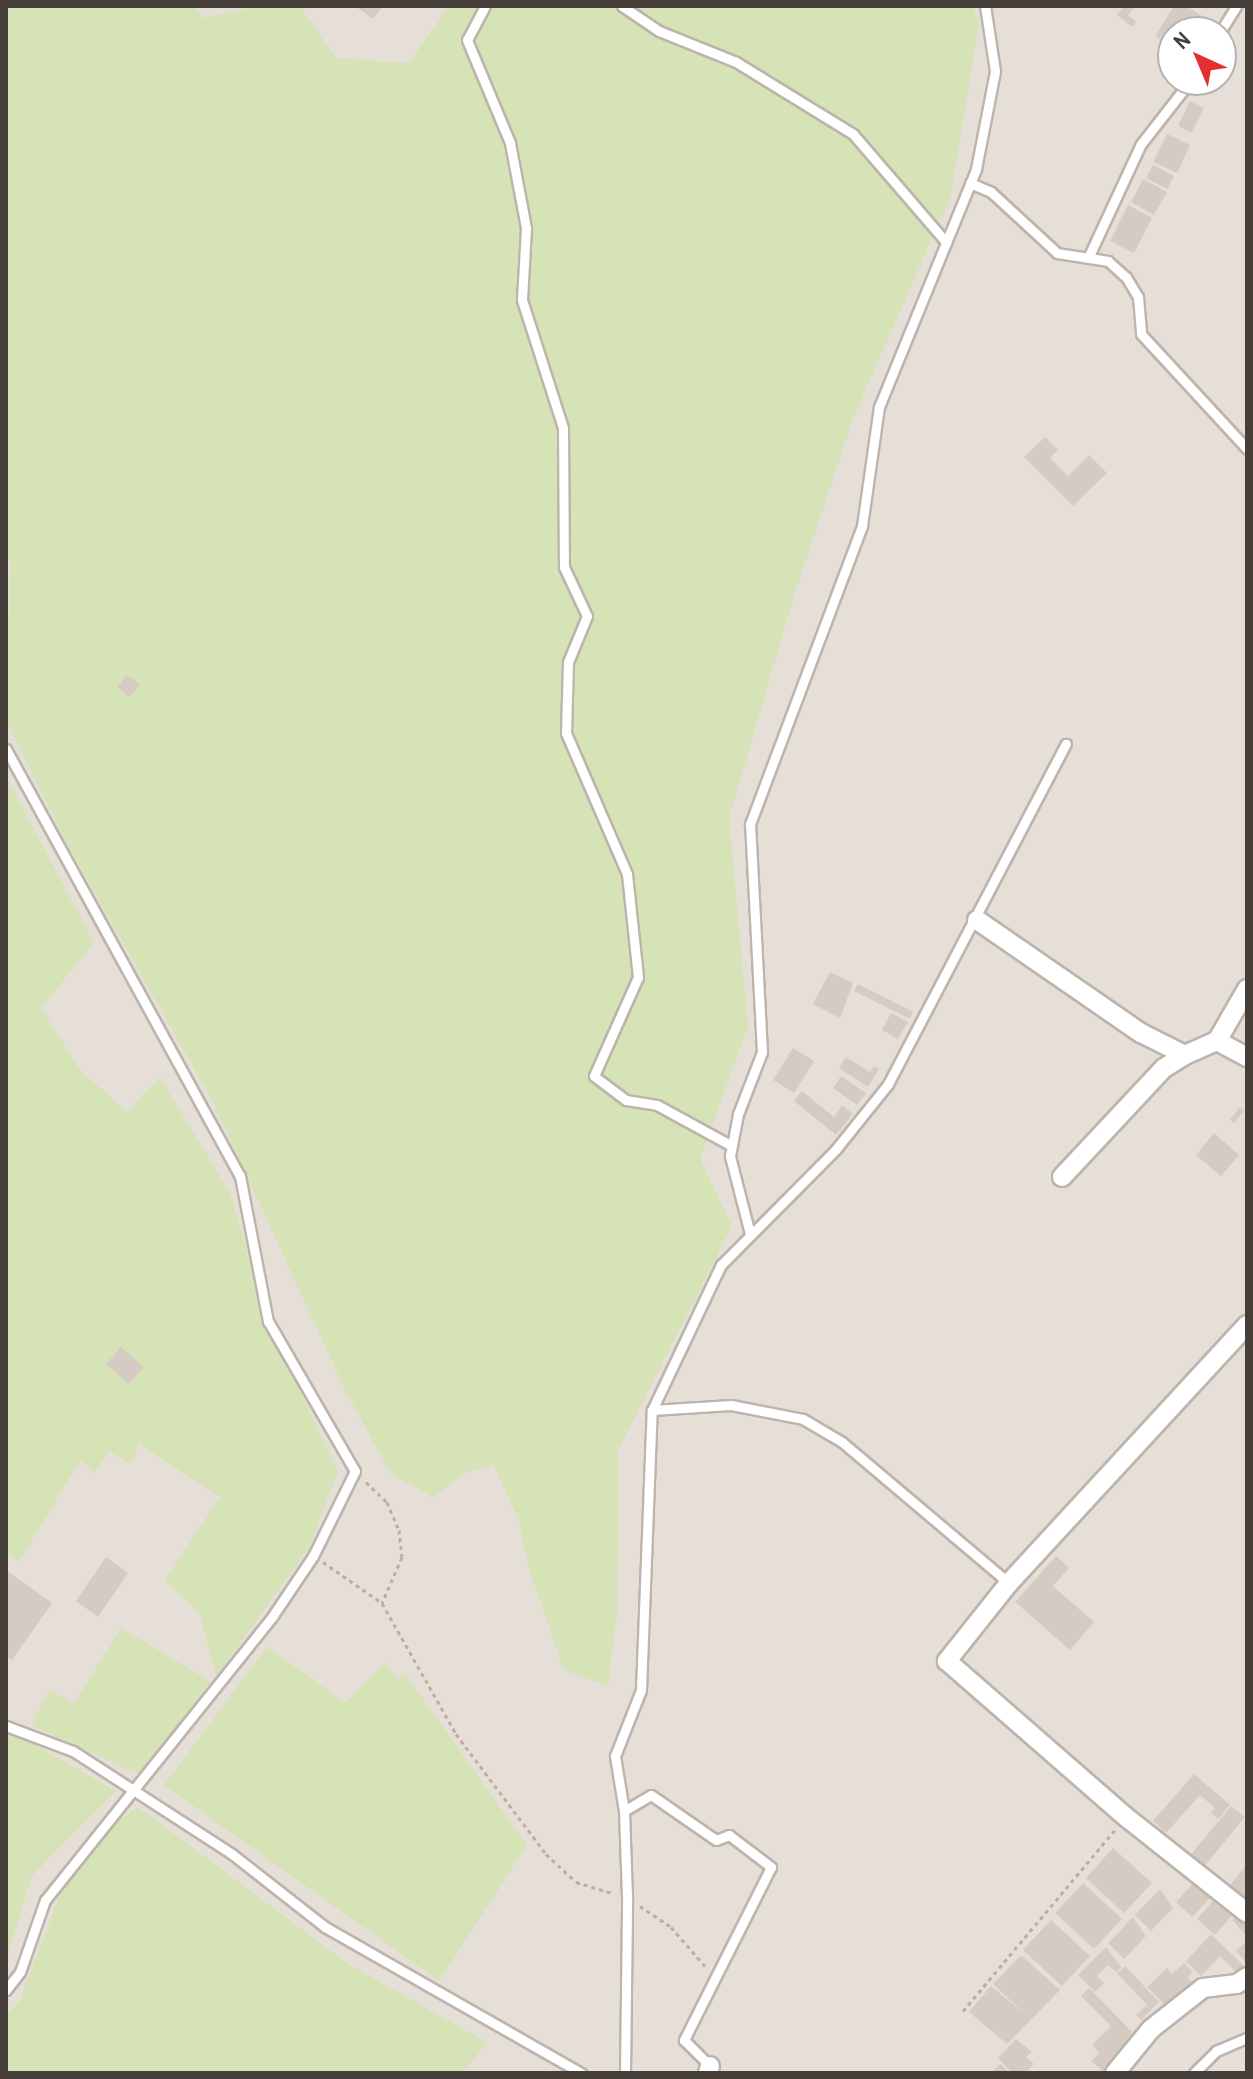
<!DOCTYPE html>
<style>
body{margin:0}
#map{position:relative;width:1253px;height:2079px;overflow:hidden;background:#f3eee9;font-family:"Archivo Narrow",sans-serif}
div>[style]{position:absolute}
.residential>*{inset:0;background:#e6dfd8}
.green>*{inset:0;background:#d6e3b6}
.building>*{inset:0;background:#d6cbc2}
.path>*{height:3px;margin-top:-1.5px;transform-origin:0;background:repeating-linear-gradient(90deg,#beae9f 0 4px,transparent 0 8px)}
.roads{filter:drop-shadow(2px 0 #bdb4ac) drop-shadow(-2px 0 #bdb4ac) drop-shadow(0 2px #bdb4ac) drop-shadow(0 -2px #bdb4ac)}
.service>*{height:9px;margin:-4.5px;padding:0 4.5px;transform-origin:4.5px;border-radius:4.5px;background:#fff}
.minor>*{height:18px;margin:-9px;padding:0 9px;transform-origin:9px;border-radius:9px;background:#fff}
span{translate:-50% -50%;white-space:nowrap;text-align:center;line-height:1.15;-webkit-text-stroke:6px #fff;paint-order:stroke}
.frame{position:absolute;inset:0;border:8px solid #463e38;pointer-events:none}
.north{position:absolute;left:1157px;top:16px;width:80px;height:80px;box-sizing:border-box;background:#fff;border:2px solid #b5b2af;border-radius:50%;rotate:316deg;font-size:22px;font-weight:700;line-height:32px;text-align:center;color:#463e38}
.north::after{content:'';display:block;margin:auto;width:28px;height:36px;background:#e42f32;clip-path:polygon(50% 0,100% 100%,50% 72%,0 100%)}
</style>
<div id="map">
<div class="residential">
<i style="clip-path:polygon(evenodd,6px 6px,1247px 6px,1247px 2073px,6px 2073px,6px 6px,1173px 32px,1221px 32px,1221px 80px,1173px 80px,1173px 32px)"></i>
</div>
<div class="green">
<i style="clip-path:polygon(6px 6px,194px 6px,204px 18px,257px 6px,300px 6px,336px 58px,409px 63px,449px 6px,972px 6px,979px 23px,951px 196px,854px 416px,794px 596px,729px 818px,748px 1027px,700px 1158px,732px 1226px,618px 1451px,617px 1612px,608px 1686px,564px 1670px,530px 1572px,518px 1518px,493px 1465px,467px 1472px,433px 1497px,391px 1474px,346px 1392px,213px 1102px,65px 840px,6px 721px,10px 561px,6px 558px)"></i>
<i style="clip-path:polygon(6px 776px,94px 943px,41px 1008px,80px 1070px,127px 1112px,160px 1077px,230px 1193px,269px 1325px,338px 1471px,309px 1548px,216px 1676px,199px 1613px,165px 1580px,220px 1497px,139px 1444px,130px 1464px,109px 1451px,94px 1473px,80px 1460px,19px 1562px,6px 1554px)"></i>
<i style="clip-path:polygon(121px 1628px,210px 1681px,141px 1775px,31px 1725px,49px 1690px,74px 1704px)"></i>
<i style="clip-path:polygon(267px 1647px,346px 1703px,385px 1663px,398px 1679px,406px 1675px,527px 1845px,439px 1981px,164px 1785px)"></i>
<i style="clip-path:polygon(6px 1736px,23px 1738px,116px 1791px,32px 1876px,6px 1961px)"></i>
<i style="clip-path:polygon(138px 1807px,350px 1965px,488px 2043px,461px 2073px,6px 2073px,6px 2015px,20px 2000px,60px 1894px,117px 1822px)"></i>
</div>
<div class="building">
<i style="clip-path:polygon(355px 6px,383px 6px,373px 19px)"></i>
<i style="clip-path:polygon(1124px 6px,1134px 8px,1128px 15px,1136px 22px,1132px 27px,1117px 15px)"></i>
<i style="clip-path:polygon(1174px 6px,1186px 6px,1204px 17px,1200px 25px,1191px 19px,1183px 32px,1173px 32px,1173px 47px,1155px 36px)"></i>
<i style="clip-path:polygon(1190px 101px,1204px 108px,1191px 133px,1178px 126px)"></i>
<i style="clip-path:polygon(1167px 134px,1190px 145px,1177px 173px,1153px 162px)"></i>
<i style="clip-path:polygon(1153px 165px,1174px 176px,1167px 189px,1146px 178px)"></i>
<i style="clip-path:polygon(1143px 179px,1167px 192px,1154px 215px,1131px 202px)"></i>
<i style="clip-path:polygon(1128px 205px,1152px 218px,1134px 253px,1110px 241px)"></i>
<i style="clip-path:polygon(1045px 437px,1058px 450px,1050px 458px,1068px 476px,1089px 455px,1107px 473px,1073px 506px,1024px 457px)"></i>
<i style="clip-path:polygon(127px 675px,140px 685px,129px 697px,117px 687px)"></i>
<i style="clip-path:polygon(830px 972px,853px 983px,840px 1018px,813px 1004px)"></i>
<i style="clip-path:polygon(858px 984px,913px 1012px,910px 1019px,854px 991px)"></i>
<i style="clip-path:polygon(891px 1013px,908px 1022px,898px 1039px,882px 1030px)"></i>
<i style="clip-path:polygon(793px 1048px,814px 1061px,794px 1093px,773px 1080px)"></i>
<i style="clip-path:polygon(846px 1057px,870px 1072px,874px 1066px,879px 1069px,868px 1087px,839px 1068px)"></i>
<i style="clip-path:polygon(841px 1076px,866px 1093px,857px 1105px,833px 1088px)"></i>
<i style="clip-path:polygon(802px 1091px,834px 1117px,842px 1105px,853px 1114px,836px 1135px,794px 1101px)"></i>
<i style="clip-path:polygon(1240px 1107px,1244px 1111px,1234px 1123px,1230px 1120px)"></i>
<i style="clip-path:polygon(1214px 1133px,1239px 1155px,1221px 1176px,1196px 1155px)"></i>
<i style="clip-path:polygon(121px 1347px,144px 1367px,129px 1384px,106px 1364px)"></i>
<i style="clip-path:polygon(1056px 1556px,1069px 1568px,1053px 1586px,1094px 1622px,1070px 1650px,1015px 1602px)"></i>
<i style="clip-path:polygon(106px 1557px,128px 1573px,98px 1617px,76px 1601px)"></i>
<i style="clip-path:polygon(6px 1570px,52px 1603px,12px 1660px,6px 1656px)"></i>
<i style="clip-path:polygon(1194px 1774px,1230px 1805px,1218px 1819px,1211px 1813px,1215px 1808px,1200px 1795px,1166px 1833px,1153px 1821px)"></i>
<i style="clip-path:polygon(1231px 1806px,1245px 1817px,1202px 1869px,1188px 1858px)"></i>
<i style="clip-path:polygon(1113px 1848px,1152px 1883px,1124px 1913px,1086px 1878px)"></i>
<i style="clip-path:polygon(1247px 1864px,1247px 1899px,1244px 1903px,1227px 1889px)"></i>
<i style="clip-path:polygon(1197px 1879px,1213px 1895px,1192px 1917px,1176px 1902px)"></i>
<i style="clip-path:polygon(1083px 1883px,1122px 1919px,1094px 1949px,1055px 1913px)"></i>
<i style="clip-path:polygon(1160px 1889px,1173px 1908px,1151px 1931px,1135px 1915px)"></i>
<i style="clip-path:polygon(1218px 1895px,1236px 1911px,1215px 1935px,1197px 1919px)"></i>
<i style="clip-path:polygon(1241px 1913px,1247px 1919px,1247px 1936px,1232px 1920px)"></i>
<i style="clip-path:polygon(1133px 1917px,1146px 1936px,1124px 1959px,1108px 1943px)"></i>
<i style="clip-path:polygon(1051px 1920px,1090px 1956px,1062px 1986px,1023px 1950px)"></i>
<i style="clip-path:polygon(1211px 1934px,1245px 1967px,1238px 1974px,1220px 1956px,1201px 1976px,1186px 1961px)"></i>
<i style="clip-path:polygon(1247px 1941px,1247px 1963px,1236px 1951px)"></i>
<i style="clip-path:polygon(1106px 1947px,1121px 1967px,1116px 1972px,1108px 1965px,1097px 1976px,1104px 1983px,1095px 1992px,1078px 1975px)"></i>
<i style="clip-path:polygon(1021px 1955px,1060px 1990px,1007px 2044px,969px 2012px,991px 1986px,1026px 2015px,993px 1984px)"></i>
<i style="clip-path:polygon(1184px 1963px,1193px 1973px,1187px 1977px,1192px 1982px,1166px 2006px,1147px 1987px,1167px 1968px,1172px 1974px)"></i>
<i style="clip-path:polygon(1125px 1966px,1159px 2002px,1141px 2020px,1136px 2015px,1147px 2005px,1117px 1973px)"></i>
<i style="clip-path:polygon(1089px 1988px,1132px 2032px,1105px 2073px,1091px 2061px,1099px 2053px,1092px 2045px,1111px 2026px,1081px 1996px)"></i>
<i style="clip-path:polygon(1016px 2039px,1032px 2052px,1026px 2057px,1034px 2064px,1025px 2073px,1012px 2073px,998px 2058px)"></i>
<i style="clip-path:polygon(1000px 2064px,1010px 2073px,991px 2073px)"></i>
</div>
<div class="path">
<i style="left:366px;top:1482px;width:29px;rotate:44deg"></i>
<i style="left:387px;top:1502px;width:30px;rotate:67deg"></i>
<i style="left:399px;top:1530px;width:27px;rotate:84deg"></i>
<i style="left:402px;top:1557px;width:50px;rotate:113.5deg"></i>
<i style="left:382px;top:1603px;width:150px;rotate:60.5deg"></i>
<i style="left:456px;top:1734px;width:150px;rotate:53.1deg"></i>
<i style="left:546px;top:1854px;width:41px;rotate:43deg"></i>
<i style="left:576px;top:1882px;width:38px;rotate:17deg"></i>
<i style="left:323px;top:1562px;width:72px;rotate:34.8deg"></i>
<i style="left:640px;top:1906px;width:37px;rotate:34deg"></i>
<i style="left:671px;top:1927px;width:52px;rotate:48.9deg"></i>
<i style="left:963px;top:2011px;width:236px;rotate:-50deg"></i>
</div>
<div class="roads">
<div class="service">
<i style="left:485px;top:6px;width:38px;rotate:118deg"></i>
<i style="left:467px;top:40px;width:112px;rotate:67.3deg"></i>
<i style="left:510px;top:143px;width:86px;rotate:79.3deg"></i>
<i style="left:526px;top:228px;width:72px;rotate:93.2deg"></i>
<i style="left:522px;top:300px;width:134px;rotate:72.2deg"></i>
<i style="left:563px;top:428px;width:139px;rotate:89.6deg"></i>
<i style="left:564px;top:567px;width:54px;rotate:64.9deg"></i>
<i style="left:587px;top:616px;width:50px;rotate:112.4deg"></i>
<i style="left:568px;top:662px;width:71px;rotate:91.6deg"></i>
<i style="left:566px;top:733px;width:154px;rotate:66.6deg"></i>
<i style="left:627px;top:874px;width:104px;rotate:83.9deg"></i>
<i style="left:638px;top:977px;width:108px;rotate:114deg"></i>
<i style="left:594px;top:1076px;width:40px;rotate:37deg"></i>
<i style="left:626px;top:1100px;width:31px;rotate:9deg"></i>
<i style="left:657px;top:1105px;width:85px;rotate:28.7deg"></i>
<i style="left:622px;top:6px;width:45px;rotate:34deg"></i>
<i style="left:659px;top:31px;width:83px;rotate:21.9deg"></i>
<i style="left:736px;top:62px;width:137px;rotate:31.6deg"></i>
<i style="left:853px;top:134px;width:143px;rotate:49.3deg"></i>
<i style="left:1220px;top:32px;width:31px;rotate:-58deg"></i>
<i style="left:970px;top:183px;width:23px;rotate:23deg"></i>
<i style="left:991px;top:192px;width:90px;rotate:42.7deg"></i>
<i style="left:1057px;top:253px;width:52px;rotate:8.9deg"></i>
<i style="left:1108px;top:261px;width:24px;rotate:42deg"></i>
<i style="left:1126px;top:277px;width:23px;rotate:59deg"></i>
<i style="left:1138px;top:297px;width:37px;rotate:85deg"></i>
<i style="left:1141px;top:334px;width:156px;rotate:47.3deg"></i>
<i style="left:1088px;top:258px;width:126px;rotate:-65.1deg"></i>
<i style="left:1141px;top:144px;width:81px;rotate:-52deg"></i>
<i style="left:6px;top:749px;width:487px;rotate:61.3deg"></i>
<i style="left:240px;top:1176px;width:148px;rotate:79.1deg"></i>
<i style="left:268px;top:1321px;width:173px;rotate:59.9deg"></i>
<i style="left:355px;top:1471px;width:95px;rotate:116.3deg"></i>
<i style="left:313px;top:1556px;width:73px;rotate:123.9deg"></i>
<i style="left:272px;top:1617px;width:363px;rotate:128.7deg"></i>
<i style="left:45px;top:1900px;width:76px;rotate:109.1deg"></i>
<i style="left:20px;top:1972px;width:23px;rotate:128deg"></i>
<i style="left:750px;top:1234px;width:81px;rotate:-104.4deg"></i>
<i style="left:730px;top:1156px;width:43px;rotate:-79.2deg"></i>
<i style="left:738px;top:1114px;width:66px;rotate:-68.8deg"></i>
<i style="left:762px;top:1052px;width:228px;rotate:-93deg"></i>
<i style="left:750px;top:824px;width:318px;rotate:-69.4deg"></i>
<i style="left:862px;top:526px;width:120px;rotate:-81.9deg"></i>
<i style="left:879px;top:407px;width:257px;rotate:-67.8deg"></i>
<i style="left:976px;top:169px;width:100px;rotate:-79deg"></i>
<i style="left:995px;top:71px;width:66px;rotate:-98.7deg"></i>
<i style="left:652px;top:1410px;width:79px;rotate:-3.6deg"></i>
<i style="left:731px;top:1405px;width:73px;rotate:11deg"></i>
<i style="left:803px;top:1419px;width:45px;rotate:30.5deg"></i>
<i style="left:842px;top:1442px;width:219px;rotate:40.2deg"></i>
<i style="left:6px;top:1726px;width:72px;rotate:20.5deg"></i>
<i style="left:73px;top:1751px;width:189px;rotate:32.9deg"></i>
<i style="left:232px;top:1854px;width:118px;rotate:38.1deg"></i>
<i style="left:325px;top:1927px;width:295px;rotate:29.7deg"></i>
<i style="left:624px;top:1811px;width:31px;rotate:-31deg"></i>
<i style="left:651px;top:1795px;width:79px;rotate:34.7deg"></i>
<i style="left:716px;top:1840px;width:14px;rotate:-21deg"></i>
<i style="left:729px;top:1835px;width:53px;rotate:37.3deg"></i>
<i style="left:771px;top:1867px;width:194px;rotate:116.7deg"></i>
<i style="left:684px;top:2040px;width:37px;rotate:45deg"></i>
<i style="left:625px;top:2073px;width:176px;rotate:-89.3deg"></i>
<i style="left:627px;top:1897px;width:86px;rotate:-92deg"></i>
<i style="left:624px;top:1811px;width:56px;rotate:-99.3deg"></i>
<i style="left:615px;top:1756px;width:71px;rotate:-68.5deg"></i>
<i style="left:641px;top:1690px;width:280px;rotate:-87.8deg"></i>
<i style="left:652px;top:1410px;width:161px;rotate:-64.6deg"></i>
<i style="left:721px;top:1265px;width:163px;rotate:-45.2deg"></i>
<i style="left:836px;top:1149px;width:83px;rotate:-51.3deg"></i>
<i style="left:888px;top:1084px;width:384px;rotate:-62.4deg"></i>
<i style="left:1194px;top:2073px;width:31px;rotate:-45deg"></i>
<i style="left:1216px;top:2051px;width:34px;rotate:-23deg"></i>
</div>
<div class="minor">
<i style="left:977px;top:920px;width:199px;rotate:34.6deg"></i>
<i style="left:1141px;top:1033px;width:49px;rotate:26.6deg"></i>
<i style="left:1185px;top:1055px;width:35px;rotate:-24deg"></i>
<i style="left:1217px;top:1041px;width:34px;rotate:28deg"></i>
<i style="left:1217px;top:1041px;width:60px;rotate:-60deg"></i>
<i style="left:1062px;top:1177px;width:149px;rotate:-46.9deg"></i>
<i style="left:1164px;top:1068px;width:25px;rotate:-32deg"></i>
<i style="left:1247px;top:1325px;width:351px;rotate:132.7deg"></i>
<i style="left:1009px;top:1583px;width:100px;rotate:128.5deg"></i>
<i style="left:947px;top:1661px;width:237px;rotate:41.1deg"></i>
<i style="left:1126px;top:1817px;width:154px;rotate:38.4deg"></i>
<i style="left:708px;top:2073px;width:7px;rotate:-74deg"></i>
<i style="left:1115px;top:2073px;width:57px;rotate:-50.7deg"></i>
<i style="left:1151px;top:2029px;width:66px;rotate:-38.3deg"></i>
<i style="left:1203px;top:1988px;width:34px;rotate:-7deg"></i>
<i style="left:1237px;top:1984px;width:12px;rotate:-35deg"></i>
</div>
</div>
<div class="frame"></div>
<div class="north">N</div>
</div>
